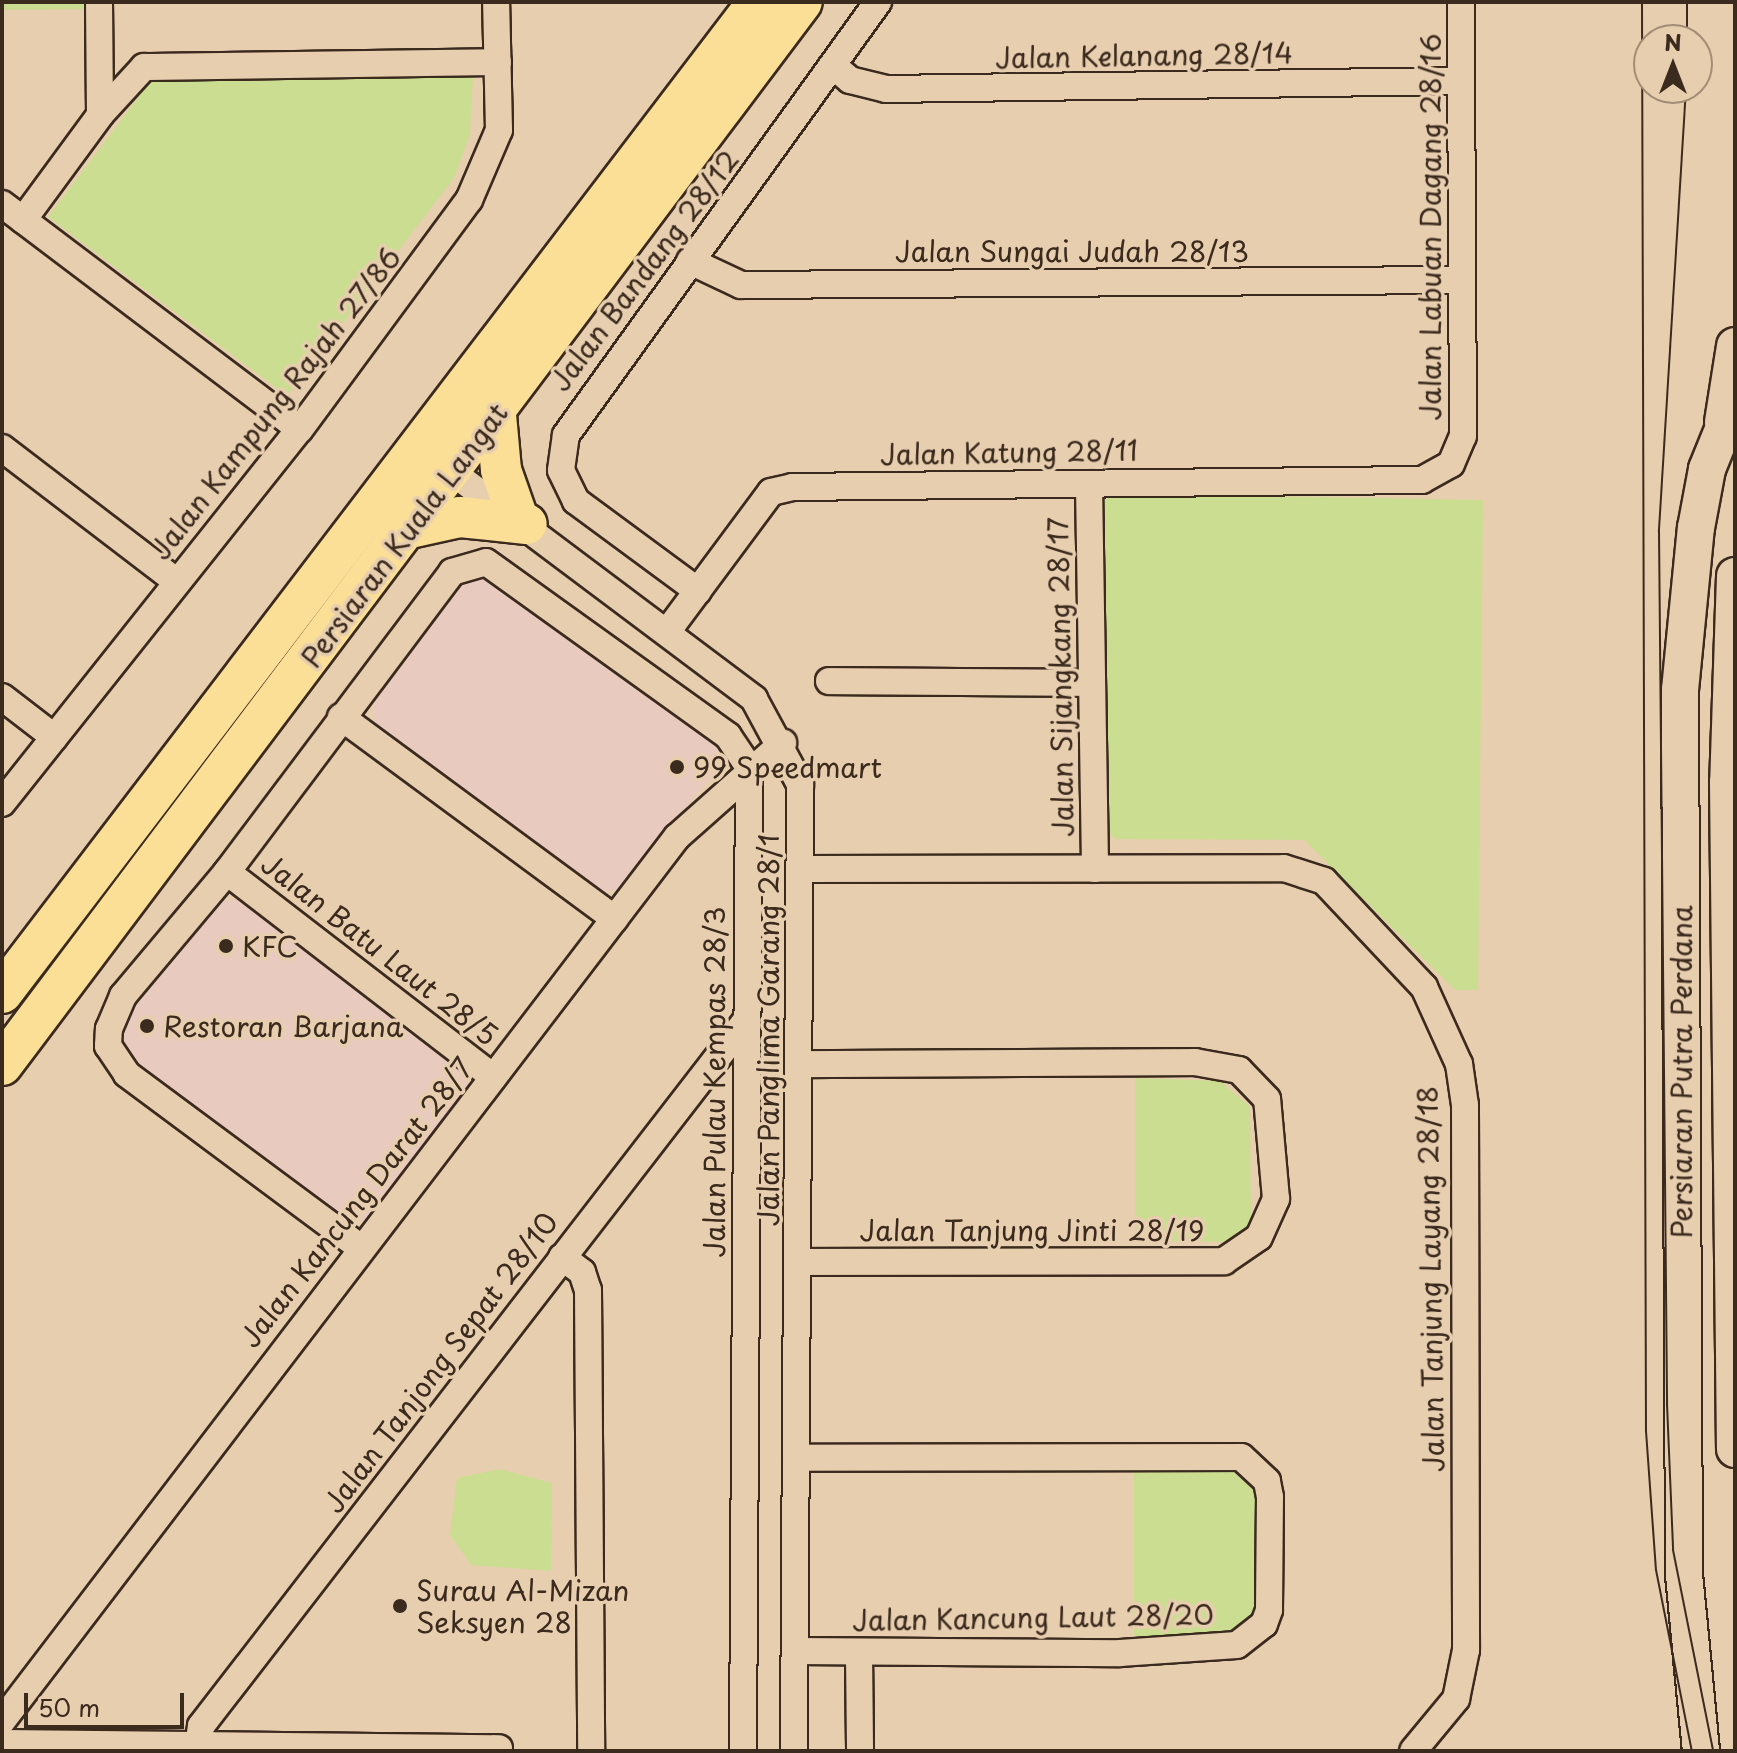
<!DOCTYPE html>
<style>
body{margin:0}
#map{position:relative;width:1737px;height:1753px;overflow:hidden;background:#e7ceaf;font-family:"Playpen Sans",sans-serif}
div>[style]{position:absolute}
.built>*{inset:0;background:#e9cabe}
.green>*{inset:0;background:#cbdd91}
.roads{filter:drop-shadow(2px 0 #3b2a1e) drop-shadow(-2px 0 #3b2a1e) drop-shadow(0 2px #3b2a1e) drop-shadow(0 -2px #3b2a1e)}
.street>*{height:26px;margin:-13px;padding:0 13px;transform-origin:13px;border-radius:13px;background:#e7ceaf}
.secondary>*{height:36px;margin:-18px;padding:0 18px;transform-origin:18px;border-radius:18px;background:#e7ceaf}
.primary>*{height:40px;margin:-20px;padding:0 20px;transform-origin:20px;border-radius:20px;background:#fbdf96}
.tram>*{height:2px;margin:-1px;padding:0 1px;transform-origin:1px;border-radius:1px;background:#3b2a1e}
.dots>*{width:22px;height:22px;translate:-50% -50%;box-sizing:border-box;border:4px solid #e7ceaf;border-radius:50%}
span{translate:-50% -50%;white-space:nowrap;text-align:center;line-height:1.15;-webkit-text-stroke:7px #e7ceaf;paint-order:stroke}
.street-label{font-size:28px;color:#3b2a1e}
.poi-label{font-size:28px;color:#3b2a1e}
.left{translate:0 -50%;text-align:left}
.frame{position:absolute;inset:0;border:4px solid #3b2a1e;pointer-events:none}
.north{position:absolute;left:1633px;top:24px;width:80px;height:80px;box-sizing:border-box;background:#e7ceaf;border:2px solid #a28c75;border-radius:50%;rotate:0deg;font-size:22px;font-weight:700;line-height:32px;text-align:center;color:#3b2a1e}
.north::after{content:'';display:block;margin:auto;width:28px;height:36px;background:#3b2a1e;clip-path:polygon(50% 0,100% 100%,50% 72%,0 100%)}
.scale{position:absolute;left:24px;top:1693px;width:160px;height:36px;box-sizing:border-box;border:4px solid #3b2a1e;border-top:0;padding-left:10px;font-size:24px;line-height:28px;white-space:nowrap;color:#3b2a1e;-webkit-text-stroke:6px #e7ceaf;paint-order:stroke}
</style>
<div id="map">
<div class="built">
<i style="clip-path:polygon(498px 573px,717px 740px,717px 769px,619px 889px,594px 892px,375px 728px,373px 697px,467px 579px)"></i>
<i style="clip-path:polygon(249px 897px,467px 1064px,467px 1093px,368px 1220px,340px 1221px,125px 1056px,119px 1023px,217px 903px)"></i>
</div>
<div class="green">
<i style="clip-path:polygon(2px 2px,93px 2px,93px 9px,2px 10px)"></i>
<i style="clip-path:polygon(473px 77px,470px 135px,454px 178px,287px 396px,48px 217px,152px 79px)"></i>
<i style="clip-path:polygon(1111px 493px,1483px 500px,1478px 990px,1455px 990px,1304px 840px,1115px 839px,1104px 827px,1100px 508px)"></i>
<i style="clip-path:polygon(1135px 1078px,1220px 1081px,1250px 1107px,1251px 1227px,1238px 1242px,1135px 1241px)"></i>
<i style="clip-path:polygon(500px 1469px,552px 1483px,551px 1571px,471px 1565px,450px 1535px,457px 1478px)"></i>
<i style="clip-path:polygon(1134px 1469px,1232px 1471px,1255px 1491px,1255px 1608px,1234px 1636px,1134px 1636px)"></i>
</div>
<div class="roads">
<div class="street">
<i style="left:835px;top:67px;width:20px;rotate:41deg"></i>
<i style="left:850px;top:80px;width:37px;rotate:14deg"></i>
<i style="left:886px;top:89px;width:575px;rotate:-0.8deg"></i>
<i style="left:100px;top:115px;width:65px;rotate:-47.5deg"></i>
<i style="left:144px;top:67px;width:354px;rotate:-0.8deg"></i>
<i style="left:2px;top:204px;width:373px;rotate:37.1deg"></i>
<i style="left:23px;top:220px;width:130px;rotate:-53.7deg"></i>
<i style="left:100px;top:115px;width:113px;rotate:-90.5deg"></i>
<i style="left:690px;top:261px;width:56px;rotate:25.2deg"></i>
<i style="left:741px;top:285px;width:720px;rotate:-0.4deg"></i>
<i style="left:2px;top:448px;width:220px;rotate:37.4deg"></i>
<i style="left:452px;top:472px;width:378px;rotate:36.9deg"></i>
<i style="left:754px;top:699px;width:97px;rotate:61.6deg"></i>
<i style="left:800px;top:784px;width:967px;rotate:90.36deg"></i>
<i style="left:1089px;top:484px;width:385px;rotate:89.1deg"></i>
<i style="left:698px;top:591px;width:152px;rotate:-143.6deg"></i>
<i style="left:576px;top:501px;width:34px;rotate:-116deg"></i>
<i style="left:561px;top:470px;width:35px;rotate:-82deg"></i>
<i style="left:566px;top:435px;width:534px;rotate:-54.23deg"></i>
<i style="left:667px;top:632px;width:174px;rotate:-53.4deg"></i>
<i style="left:771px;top:492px;width:22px;rotate:-13deg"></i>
<i style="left:792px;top:487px;width:630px;rotate:-0.64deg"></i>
<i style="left:1422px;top:480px;width:33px;rotate:-29deg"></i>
<i style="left:1451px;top:464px;width:30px;rotate:-67deg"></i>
<i style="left:1463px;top:436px;width:434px;rotate:-90.3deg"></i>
<i style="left:829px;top:681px;width:263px;rotate:0.4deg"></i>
<i style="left:2px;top:697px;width:66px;rotate:37.6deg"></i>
<i style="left:341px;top:717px;width:340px;rotate:36.4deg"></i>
<i style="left:2px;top:803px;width:478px;rotate:-51.5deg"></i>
<i style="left:300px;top:429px;width:285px;rotate:-53.6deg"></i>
<i style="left:469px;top:200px;width:76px;rotate:-66.8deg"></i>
<i style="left:499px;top:130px;width:128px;rotate:-91.3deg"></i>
<i style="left:801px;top:869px;width:483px;rotate:-0.1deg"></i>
<i style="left:1284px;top:868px;width:42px;rotate:18deg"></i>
<i style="left:1324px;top:881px;width:146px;rotate:46.7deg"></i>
<i style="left:1424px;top:987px;width:85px;rotate:65.6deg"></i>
<i style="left:1459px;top:1064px;width:41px;rotate:81.7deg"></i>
<i style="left:1465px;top:1105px;width:545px;rotate:89.89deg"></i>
<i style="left:1466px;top:1650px;width:50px;rotate:101.5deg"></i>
<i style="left:1456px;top:1699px;width:67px;rotate:129.6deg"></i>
<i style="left:227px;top:872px;width:336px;rotate:37.6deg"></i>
<i style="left:361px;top:1248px;width:292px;rotate:-143.4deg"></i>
<i style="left:127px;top:1074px;width:34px;rotate:-124deg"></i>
<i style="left:108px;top:1046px;width:17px;rotate:-87deg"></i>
<i style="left:109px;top:1029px;width:36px;rotate:-67deg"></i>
<i style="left:123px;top:996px;width:162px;rotate:-50deg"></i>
<i style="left:227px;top:872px;width:375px;rotate:-53.1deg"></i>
<i style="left:452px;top:572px;width:35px;rotate:-16deg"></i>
<i style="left:486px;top:562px;width:298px;rotate:35.7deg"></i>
<i style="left:728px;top:736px;width:37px;rotate:56deg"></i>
<i style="left:749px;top:767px;width:984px;rotate:90.35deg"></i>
<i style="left:562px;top:1257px;width:25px;rotate:37deg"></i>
<i style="left:582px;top:1272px;width:19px;rotate:72deg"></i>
<i style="left:588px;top:1290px;width:461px;rotate:89.6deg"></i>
<i style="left:798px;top:1262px;width:426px;rotate:-0.1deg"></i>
<i style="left:1224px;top:1261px;width:42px;rotate:-34.4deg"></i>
<i style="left:1259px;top:1237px;width:42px;rotate:-65.9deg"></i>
<i style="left:1276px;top:1199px;width:100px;rotate:-95.1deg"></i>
<i style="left:1267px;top:1099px;width:40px;rotate:-134deg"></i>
<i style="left:1239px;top:1070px;width:45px;rotate:-169.7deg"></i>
<i style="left:1195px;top:1062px;width:395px;rotate:179.7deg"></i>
<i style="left:795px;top:1651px;width:325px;rotate:0.4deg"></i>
<i style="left:1120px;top:1653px;width:117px;rotate:-3.9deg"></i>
<i style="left:1237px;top:1645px;width:34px;rotate:-38deg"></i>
<i style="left:1264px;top:1624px;width:15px;rotate:-70deg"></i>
<i style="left:1269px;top:1610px;width:113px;rotate:-89.5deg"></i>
<i style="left:1270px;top:1497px;width:16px;rotate:-101deg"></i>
<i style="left:1267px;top:1481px;width:35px;rotate:-137deg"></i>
<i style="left:1241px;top:1457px;width:445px;rotate:179.9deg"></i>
<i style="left:859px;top:1652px;width:99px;rotate:89.4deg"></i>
<i style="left:2px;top:1721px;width:1112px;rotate:-52.64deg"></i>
<i style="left:677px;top:837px;width:142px;rotate:-41.6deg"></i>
<i style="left:2px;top:1743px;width:497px;rotate:0.6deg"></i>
<i style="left:198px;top:1747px;width:21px;rotate:-82deg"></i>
<i style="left:201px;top:1726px;width:890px;rotate:-52.31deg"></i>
</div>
<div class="secondary">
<i style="left:1723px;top:422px;width:77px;rotate:-81deg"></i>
<i style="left:1735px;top:576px;width:206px;rotate:91.9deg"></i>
<i style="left:1728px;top:782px;width:667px;rotate:89.4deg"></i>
<i style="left:1701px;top:1751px;width:177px;rotate:-95.5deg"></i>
<i style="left:1684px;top:1575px;width:885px;rotate:-90.26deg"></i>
<i style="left:1680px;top:690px;width:163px;rotate:-84.4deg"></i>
<i style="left:1696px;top:528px;width:60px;rotate:-79.4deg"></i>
<i style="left:1707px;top:469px;width:74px;rotate:-67.9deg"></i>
</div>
<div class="primary">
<i style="left:496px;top:415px;width:55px;rotate:84.8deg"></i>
<i style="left:501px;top:470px;width:46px;rotate:70.8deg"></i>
<i style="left:410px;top:528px;width:51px;rotate:-12.4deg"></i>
<i style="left:460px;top:517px;width:67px;rotate:6deg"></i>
<i style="left:2px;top:993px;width:1246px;rotate:-52.66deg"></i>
<i style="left:2px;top:1065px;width:1330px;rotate:-53.04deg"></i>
</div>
</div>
<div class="tram">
<i style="left:1642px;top:2px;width:1429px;rotate:89.84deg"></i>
<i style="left:1646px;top:1431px;width:139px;rotate:85.9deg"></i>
<i style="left:1656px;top:1570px;width:185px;rotate:78.8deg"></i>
<i style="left:1687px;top:40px;width:38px;rotate:-90deg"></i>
<i style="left:1686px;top:88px;width:444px;rotate:93.5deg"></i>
<i style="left:1659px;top:531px;width:873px;rotate:89.47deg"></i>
<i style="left:1667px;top:1404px;width:146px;rotate:87.6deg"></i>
<i style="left:1673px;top:1550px;width:205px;rotate:78.7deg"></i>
</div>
<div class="dots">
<i style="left:677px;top:767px;background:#3b2a1e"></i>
<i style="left:226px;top:946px;background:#3b2a1e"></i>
<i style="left:147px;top:1026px;background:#3b2a1e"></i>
<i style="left:400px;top:1606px;background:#3b2a1e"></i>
</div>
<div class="street-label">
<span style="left:1144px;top:55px;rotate:-1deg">Jalan Kelanang 28/14</span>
<span style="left:1430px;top:227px;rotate:-90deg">Jalan Labuan Dagang 28/16</span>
<span style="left:1072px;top:251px">Jalan Sungai Judah 28/13</span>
<span style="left:644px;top:270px;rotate:-53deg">Jalan Bandang 28/12</span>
<span style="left:275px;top:403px;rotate:-52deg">Jalan Kampung Rajah 27/86</span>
<span style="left:1009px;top:452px;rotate:-1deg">Jalan Katung 28/11</span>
<span style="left:404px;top:535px;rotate:-53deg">Persiaran Kuala Langat</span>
<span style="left:1060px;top:677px;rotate:-91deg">Jalan Sijangkang 28/17</span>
<span style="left:380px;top:949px;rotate:38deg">Jalan Batu Laut 28/5</span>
<span style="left:768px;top:1030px;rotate:-90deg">Jalan Panglima Garang 28/1</span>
<span style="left:1681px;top:1072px;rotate:-90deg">Persiaran Putra Perdana</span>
<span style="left:714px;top:1082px;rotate:-90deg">Jalan Pulau Kempas 28/3</span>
<span style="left:356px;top:1202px;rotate:-52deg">Jalan Kancung Darat 28/7</span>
<span style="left:1032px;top:1230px">Jalan Tanjung Jinti 28/19</span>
<span style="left:1430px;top:1279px;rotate:-91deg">Jalan Tanjung Layang 28/18</span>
<span style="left:440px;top:1362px;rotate:-53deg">Jalan Tanjong Sepat 28/10</span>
<span style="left:1033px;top:1617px;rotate:-1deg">Jalan Kancung Laut 28/20</span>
</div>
<div class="poi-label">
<span class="left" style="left:693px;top:767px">99 Speedmart</span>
<span class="left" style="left:242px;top:946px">KFC</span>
<span class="left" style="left:163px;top:1026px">Restoran Barjana</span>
<span class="left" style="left:416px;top:1606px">Surau Al-Mizan<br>Seksyen 28</span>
</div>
<div class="frame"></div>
<div class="north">N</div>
<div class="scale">50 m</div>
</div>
